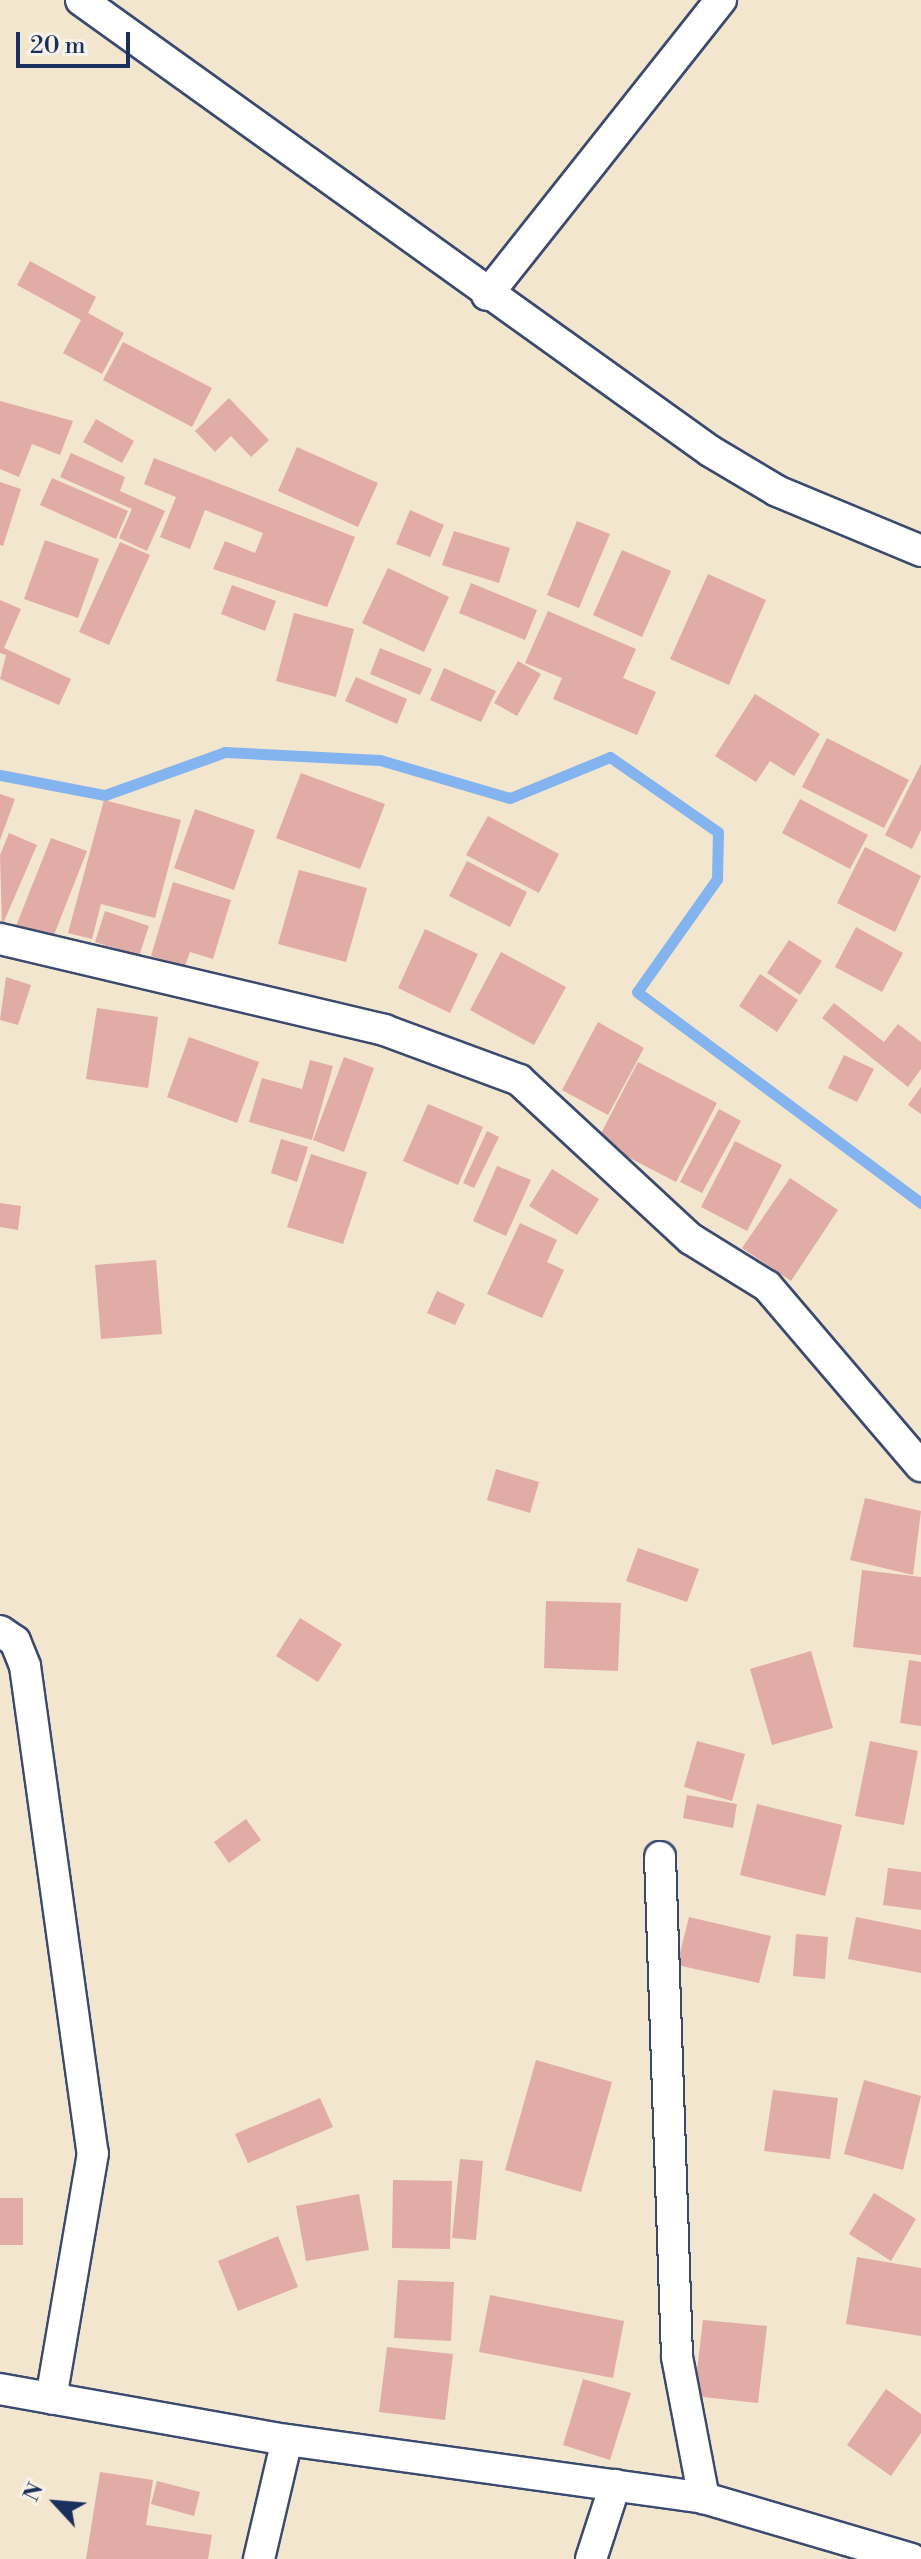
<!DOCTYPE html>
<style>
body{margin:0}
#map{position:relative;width:921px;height:2559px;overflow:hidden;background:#f3e6ce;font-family:"Libre Bodoni",serif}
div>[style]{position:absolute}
.stream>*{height:11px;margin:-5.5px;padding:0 5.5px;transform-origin:5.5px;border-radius:5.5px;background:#84b4ef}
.building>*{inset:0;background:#e1aba6}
.roads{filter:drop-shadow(2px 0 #3b4a6f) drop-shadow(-2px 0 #3b4a6f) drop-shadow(0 2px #3b4a6f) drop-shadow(0 -2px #3b4a6f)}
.minor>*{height:30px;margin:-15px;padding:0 15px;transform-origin:15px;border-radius:15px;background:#fff}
span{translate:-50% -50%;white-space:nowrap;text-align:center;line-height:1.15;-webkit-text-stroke:7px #f7f3e8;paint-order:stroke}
.north{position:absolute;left:16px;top:2463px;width:80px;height:80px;-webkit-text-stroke:6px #f7f3e8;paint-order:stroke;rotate:296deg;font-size:22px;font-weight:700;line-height:32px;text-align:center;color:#1b2f5e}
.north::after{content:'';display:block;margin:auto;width:28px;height:36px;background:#1b2f5e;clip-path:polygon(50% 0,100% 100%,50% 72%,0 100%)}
.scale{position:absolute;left:16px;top:32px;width:114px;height:36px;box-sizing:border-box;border:4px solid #1b2f5e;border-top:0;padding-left:10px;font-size:24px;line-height:28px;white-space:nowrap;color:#1b2f5e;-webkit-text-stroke:6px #f7f3e8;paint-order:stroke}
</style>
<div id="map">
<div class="stream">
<i style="left:0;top:775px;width:107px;rotate:10.8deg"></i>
<i style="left:105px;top:795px;width:127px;rotate:-19.7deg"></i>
<i style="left:225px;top:752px;width:155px;rotate:3deg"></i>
<i style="left:380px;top:760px;width:135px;rotate:16.3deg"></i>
<i style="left:510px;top:798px;width:108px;rotate:-22.3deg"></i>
<i style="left:610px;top:757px;width:131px;rotate:34.8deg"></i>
<i style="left:718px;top:832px;width:47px;rotate:91.2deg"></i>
<i style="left:717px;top:879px;width:138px;rotate:125.3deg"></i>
<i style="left:637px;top:992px;width:354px;rotate:36.6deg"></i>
</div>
<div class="building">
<i style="clip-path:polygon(30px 261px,96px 297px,88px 313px,124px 333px,102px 374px,63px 353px,81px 320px,17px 285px)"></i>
<i style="clip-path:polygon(123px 342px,212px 388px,192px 427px,103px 380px)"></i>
<i style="clip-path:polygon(229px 398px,269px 440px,251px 457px,231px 436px,215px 452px,195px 431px)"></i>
<i style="clip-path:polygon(0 401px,73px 421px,60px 455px,32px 444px,19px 477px,0 469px)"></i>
<i style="clip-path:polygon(96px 419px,134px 441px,122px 463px,83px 442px)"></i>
<i style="clip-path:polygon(297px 447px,378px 483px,358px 527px,278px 491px)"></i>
<i style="clip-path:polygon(71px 453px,125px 477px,120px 491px,165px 511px,147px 551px,119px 538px,132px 509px,60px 477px)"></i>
<i style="clip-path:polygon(154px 458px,355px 537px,327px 607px,213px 569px,225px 541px,255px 553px,263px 533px,205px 510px,190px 549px,160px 537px,176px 497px,144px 484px)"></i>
<i style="clip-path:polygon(52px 478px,128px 511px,116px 539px,40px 505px)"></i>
<i style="clip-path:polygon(0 482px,21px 489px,3px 546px,0 545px)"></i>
<i style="clip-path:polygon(410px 510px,444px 525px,430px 557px,396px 544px)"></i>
<i style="clip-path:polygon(577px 521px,610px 534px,579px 608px,547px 595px)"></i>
<i style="clip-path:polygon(454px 531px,510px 548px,499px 583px,442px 565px)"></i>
<i style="clip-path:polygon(45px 540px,99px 559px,78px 618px,24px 599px)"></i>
<i style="clip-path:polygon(120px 542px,150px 555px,109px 645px,79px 632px)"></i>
<i style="clip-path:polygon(622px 550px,671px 571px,642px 637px,593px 615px)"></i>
<i style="clip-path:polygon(388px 568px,449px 597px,424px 652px,362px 623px)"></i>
<i style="clip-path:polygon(708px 574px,766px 600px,729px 685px,670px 659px)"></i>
<i style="clip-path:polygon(471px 583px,537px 610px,525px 640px,459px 613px)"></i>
<i style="clip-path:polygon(232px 585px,276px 601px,265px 631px,221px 614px)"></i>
<i style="clip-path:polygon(0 600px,21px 609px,4px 648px,71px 679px,59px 705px,0 679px,6px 655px,0 653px)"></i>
<i style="clip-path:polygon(548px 611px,636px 649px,623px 678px,656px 692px,637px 735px,553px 699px,562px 678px,525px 663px)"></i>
<i style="clip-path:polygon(294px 613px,354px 629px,336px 697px,276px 681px)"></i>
<i style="clip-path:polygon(380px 648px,432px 669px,420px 695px,370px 674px)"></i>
<i style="clip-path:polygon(518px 661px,541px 674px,517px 716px,494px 703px)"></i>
<i style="clip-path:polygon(444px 668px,496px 691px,481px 722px,430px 700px)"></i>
<i style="clip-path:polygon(356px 677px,407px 699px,397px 724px,345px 701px)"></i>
<i style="clip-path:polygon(755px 694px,820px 734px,794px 776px,770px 761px,756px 782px,715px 756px)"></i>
<i style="clip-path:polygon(827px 738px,909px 780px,884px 828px,802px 787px)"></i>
<i style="clip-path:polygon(921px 764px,921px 830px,912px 849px,885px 835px)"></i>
<i style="clip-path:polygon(301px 773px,385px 804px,360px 869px,276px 838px)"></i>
<i style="clip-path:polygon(0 794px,15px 799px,0 840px)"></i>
<i style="clip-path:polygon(800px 799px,868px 835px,850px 869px,782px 833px)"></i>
<i style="clip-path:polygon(104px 800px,181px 820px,155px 918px,101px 904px,92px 939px,68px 933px)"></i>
<i style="clip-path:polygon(195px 809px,255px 830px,234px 890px,174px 868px)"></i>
<i style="clip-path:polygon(488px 816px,559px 854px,539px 893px,466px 855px)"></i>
<i style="clip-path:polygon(9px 833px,37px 845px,2px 926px,0 855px)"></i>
<i style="clip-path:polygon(51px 838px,87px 851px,52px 940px,16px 926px)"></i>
<i style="clip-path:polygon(865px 847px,921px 876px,895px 932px,837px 903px)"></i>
<i style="clip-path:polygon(467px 861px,527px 892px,510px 927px,449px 896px)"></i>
<i style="clip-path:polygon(299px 870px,367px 888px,346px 962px,278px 944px)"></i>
<i style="clip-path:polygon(173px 882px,231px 900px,213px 959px,190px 952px,185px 966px,151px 956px)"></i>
<i style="clip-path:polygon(105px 911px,149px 926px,139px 956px,95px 942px)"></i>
<i style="clip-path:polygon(856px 927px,903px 953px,882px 992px,835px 967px)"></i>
<i style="clip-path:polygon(425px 929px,478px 954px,450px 1013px,398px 988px)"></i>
<i style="clip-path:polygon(789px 940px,822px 961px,800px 995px,767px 973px)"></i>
<i style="clip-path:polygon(501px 952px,566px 987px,534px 1045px,470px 1010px)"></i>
<i style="clip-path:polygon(760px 974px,798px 1000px,777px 1032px,739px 1006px)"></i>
<i style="clip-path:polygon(6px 977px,31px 985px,18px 1025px,0 1020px)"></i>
<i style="clip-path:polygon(834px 1003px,884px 1042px,898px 1024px,921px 1042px,921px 1069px,908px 1087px,822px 1018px)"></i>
<i style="clip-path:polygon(97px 1008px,158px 1017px,148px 1088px,86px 1079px)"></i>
<i style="clip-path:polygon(598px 1022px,644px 1048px,608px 1115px,562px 1090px)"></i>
<i style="clip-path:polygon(189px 1037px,259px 1062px,237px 1123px,167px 1097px)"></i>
<i style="clip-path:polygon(844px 1055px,874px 1069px,857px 1102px,828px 1088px)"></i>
<i style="clip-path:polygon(344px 1057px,374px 1068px,344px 1152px,313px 1140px)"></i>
<i style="clip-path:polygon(310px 1060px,333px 1066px,312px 1140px,249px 1122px,262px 1078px,302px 1089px)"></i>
<i style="clip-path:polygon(638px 1062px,717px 1103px,676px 1182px,597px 1141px)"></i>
<i style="clip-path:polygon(921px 1087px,921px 1114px,908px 1105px)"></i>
<i style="clip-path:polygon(428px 1104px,483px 1127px,458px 1185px,403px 1161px)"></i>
<i style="clip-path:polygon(719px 1109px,741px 1121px,702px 1193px,680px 1182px)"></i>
<i style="clip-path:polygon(487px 1131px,499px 1137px,474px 1188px,463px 1183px)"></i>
<i style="clip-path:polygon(281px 1139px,308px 1147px,297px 1182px,271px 1173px)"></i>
<i style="clip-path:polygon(735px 1141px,782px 1165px,747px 1231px,701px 1207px)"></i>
<i style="clip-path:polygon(311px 1154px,367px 1172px,343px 1244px,287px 1227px)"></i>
<i style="clip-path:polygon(497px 1166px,531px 1180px,506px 1236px,473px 1221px)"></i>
<i style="clip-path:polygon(552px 1169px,599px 1199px,577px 1235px,529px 1206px)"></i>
<i style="clip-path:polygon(790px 1178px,838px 1210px,791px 1281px,742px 1248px)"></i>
<i style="clip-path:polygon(0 1203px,21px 1206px,18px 1230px,0 1227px)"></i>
<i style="clip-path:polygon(520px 1223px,557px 1240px,547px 1262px,564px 1270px,542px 1318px,487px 1294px)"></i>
<i style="clip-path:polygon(156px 1260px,162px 1334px,101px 1339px,95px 1265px)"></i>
<i style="clip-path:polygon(437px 1291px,465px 1304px,455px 1325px,427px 1313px)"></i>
<i style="clip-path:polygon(496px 1469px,539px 1482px,530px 1513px,487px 1500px)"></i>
<i style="clip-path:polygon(865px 1498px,921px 1511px,913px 1575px,850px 1560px)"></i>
<i style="clip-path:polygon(638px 1548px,699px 1569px,687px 1602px,626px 1581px)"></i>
<i style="clip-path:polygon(862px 1570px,921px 1577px,921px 1655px,853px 1647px)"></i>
<i style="clip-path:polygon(546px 1601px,621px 1603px,618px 1671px,544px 1668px)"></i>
<i style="clip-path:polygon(300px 1618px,342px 1644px,318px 1682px,276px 1656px)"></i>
<i style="clip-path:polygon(811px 1651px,833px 1728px,772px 1745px,750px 1669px)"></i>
<i style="clip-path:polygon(909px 1660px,921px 1662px,921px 1726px,900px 1723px)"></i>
<i style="clip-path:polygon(697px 1741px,745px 1754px,732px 1801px,684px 1787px)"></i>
<i style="clip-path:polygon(870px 1741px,918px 1751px,904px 1825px,855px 1816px)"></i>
<i style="clip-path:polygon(687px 1795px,737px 1804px,733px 1828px,683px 1818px)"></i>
<i style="clip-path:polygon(757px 1804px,842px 1825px,825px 1896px,740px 1875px)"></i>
<i style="clip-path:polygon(246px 1819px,261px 1840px,229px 1863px,214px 1842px)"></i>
<i style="clip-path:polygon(888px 1868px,921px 1872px,921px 1910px,883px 1905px)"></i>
<i style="clip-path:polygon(689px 1917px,771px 1936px,759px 1983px,677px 1965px)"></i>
<i style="clip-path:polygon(856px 1917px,921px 1930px,921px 1973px,848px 1959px)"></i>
<i style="clip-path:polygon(796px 1934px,828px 1937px,825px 1979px,793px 1976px)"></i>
<i style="clip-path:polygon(536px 2060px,612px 2082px,581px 2192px,505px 2170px)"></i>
<i style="clip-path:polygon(864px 2080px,921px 2096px,903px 2170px,844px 2154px)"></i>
<i style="clip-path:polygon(773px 2090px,838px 2098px,830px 2159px,764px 2151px)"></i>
<i style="clip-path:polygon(320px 2098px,333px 2127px,248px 2163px,235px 2134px)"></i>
<i style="clip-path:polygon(460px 2159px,483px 2161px,476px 2240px,452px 2238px)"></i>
<i style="clip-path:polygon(393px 2180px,452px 2181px,450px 2249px,392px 2248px)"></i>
<i style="clip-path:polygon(874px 2193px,916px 2219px,891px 2261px,849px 2234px)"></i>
<i style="clip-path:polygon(359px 2194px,369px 2250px,306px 2261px,296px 2206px)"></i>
<i style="clip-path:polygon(0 2198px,23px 2198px,23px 2245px,0 2245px)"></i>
<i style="clip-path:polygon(278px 2236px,298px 2287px,238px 2311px,218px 2261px)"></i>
<i style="clip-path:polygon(857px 2257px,921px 2268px,921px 2336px,846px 2324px)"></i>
<i style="clip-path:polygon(398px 2280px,454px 2282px,451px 2341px,394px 2338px)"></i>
<i style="clip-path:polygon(490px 2295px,624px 2321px,613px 2378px,479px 2352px)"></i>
<i style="clip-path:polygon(703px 2320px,767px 2326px,758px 2403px,694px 2396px)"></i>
<i style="clip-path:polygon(387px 2347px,453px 2354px,445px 2420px,379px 2412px)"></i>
<i style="clip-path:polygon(583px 2379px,631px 2393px,610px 2460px,563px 2445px)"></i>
<i style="clip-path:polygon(886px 2389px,921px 2414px,921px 2433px,891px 2476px,847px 2445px)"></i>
<i style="clip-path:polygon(100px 2472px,153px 2480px,146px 2525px,212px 2535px,208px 2559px,86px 2559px)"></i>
<i style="clip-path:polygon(157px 2481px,200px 2492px,194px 2516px,151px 2504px)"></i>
</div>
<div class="roads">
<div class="minor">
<i style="left:81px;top:0;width:774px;rotate:35.64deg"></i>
<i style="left:710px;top:451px;width:78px;rotate:30.8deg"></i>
<i style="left:777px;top:491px;width:156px;rotate:22.6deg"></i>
<i style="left:487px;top:295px;width:377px;rotate:-51.6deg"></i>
<i style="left:0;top:939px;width:395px;rotate:13.3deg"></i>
<i style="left:384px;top:1030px;width:144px;rotate:20.3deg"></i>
<i style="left:519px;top:1080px;width:234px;rotate:42.8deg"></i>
<i style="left:691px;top:1239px;width:89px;rotate:31.7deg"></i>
<i style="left:767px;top:1286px;width:237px;rotate:49.5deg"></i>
<i style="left:0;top:1631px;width:18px;rotate:34deg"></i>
<i style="left:15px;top:1641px;width:27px;rotate:68deg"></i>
<i style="left:25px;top:1666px;width:492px;rotate:82.1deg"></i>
<i style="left:93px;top:2153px;width:249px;rotate:99.7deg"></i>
<i style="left:660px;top:1857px;width:500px;rotate:88.05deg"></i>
<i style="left:677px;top:2357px;width:144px;rotate:79.2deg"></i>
<i style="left:0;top:2389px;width:291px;rotate:10.1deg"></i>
<i style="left:287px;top:2440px;width:421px;rotate:7.9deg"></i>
<i style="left:704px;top:2498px;width:216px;rotate:16.4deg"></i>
<i style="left:259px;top:2559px;width:122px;rotate:-76.8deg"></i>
<i style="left:591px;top:2559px;width:78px;rotate:-72deg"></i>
</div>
</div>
<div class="north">N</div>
<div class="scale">20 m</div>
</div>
